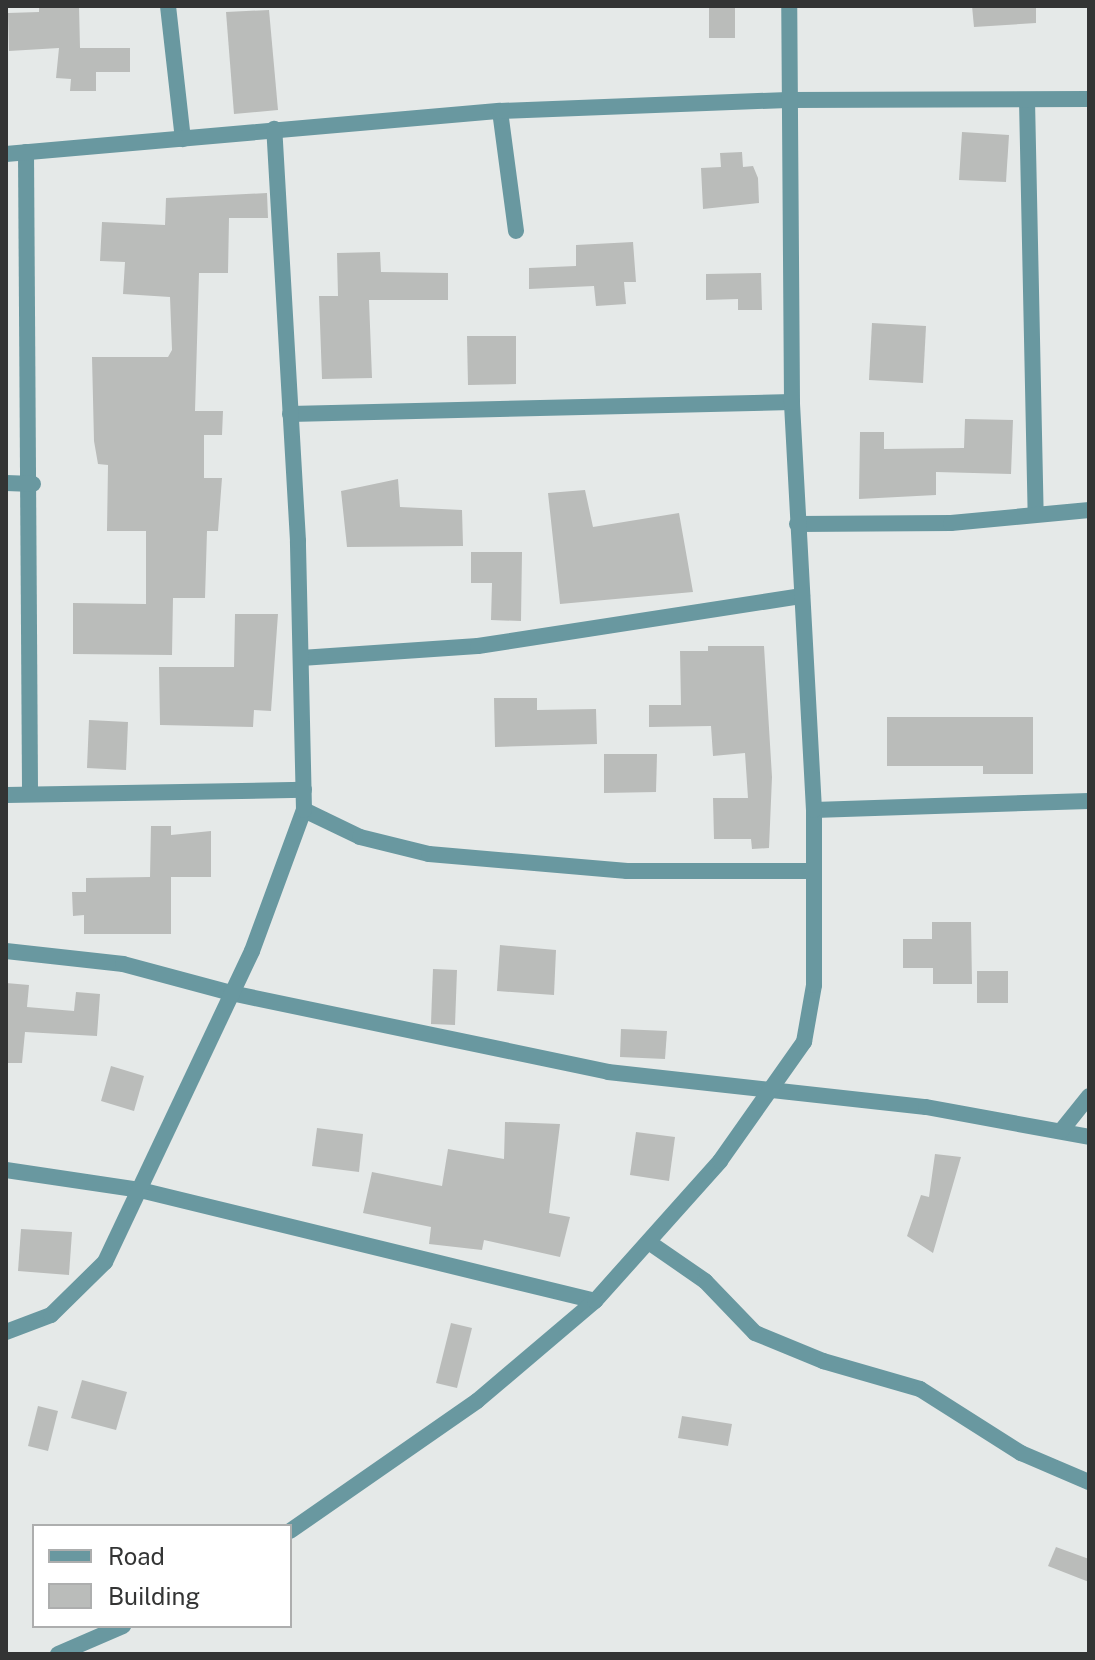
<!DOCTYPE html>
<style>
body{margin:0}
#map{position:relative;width:1095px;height:1660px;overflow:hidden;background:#e5e9e8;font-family:"Public Sans",sans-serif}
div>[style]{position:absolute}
.building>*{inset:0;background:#babcba}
.minor>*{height:16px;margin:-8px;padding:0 8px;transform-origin:8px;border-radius:8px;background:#6998a0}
span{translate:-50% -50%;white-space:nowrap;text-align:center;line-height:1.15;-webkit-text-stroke:6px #fff;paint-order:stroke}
.frame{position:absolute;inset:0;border:8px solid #333434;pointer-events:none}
.legend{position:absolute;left:32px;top:1524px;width:260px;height:104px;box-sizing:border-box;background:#fff;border:2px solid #adaeae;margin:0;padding:10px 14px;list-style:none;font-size:24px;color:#333434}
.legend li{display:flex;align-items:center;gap:16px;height:40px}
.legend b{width:40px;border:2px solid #adaeae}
</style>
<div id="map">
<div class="building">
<i style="clip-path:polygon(39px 6px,79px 6px,80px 48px,130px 48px,130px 72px,96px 72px,96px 91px,70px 91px,71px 79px,56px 78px,59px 48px,9px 51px,8px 13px,39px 12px)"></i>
<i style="clip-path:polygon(709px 6px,735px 6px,735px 38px,709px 38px)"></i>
<i style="clip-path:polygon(972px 6px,1036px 6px,1036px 23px,974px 27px)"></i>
<i style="clip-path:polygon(269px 10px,278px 110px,234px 114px,226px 12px)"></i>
<i style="clip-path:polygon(962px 132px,1009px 135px,1006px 182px,959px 180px)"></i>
<i style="clip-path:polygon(742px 152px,743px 167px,753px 166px,758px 178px,759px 203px,703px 209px,701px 168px,721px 167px,720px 153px)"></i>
<i style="clip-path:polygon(267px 193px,268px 218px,229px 218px,228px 273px,199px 273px,195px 411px,223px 411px,222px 435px,204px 435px,204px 478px,222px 478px,218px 531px,207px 531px,205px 598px,173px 598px,172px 655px,73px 654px,73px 603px,146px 604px,146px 531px,107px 531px,108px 465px,98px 464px,94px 441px,92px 357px,168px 357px,172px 350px,170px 297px,123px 294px,125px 262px,100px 261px,102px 222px,165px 225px,166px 198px)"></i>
<i style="clip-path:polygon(633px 242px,636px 282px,624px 282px,626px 304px,596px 306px,594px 286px,529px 289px,529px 268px,576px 266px,576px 245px)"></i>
<i style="clip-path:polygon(380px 252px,381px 272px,448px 273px,448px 300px,369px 300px,372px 378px,322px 379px,319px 296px,338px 296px,337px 253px)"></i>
<i style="clip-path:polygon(761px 273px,762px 310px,738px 310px,738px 299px,706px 300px,706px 274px)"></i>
<i style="clip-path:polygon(872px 323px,926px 326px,923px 383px,869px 380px)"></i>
<i style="clip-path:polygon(467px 336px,516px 336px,516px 384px,468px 385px)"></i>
<i style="clip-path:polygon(965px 419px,1013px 420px,1011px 474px,936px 472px,936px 495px,859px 499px,860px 432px,884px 432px,884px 449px,964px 448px)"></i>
<i style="clip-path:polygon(398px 479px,400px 507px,462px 510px,463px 546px,347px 547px,341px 491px)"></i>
<i style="clip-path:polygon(585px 490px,593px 527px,679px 513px,693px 592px,560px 604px,548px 493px)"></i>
<i style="clip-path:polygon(471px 552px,522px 552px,521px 621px,491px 620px,492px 583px,471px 583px)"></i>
<i style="clip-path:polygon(235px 614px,278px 614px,271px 711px,254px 710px,253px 727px,160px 725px,159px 667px,234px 667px)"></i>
<i style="clip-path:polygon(708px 646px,764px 646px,772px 777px,769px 848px,752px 849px,751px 839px,714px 839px,713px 798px,748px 798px,745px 753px,713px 756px,711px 726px,649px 727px,649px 705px,681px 705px,680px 651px,708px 651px)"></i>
<i style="clip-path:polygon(494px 698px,537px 698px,537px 710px,596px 709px,597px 744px,495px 747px)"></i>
<i style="clip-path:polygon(887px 717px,1033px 717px,1033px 774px,983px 774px,983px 766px,887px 766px)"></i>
<i style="clip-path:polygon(89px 720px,128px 722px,126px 770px,87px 768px)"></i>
<i style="clip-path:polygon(604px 754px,657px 754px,656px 792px,604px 793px)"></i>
<i style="clip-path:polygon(151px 826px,171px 826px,171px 835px,211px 831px,211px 877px,171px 877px,171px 934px,84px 934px,84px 915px,73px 916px,72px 892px,86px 892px,86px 878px,150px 877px)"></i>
<i style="clip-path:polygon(932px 922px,971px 922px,972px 984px,933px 984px,933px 968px,903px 968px,903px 939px,932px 939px)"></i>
<i style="clip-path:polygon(500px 945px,556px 950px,554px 995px,497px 991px)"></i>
<i style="clip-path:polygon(433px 969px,457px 970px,455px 1025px,431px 1024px)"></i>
<i style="clip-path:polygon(977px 971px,1008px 971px,1008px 1003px,977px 1003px)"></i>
<i style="clip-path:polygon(6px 983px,29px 985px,27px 1007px,74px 1011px,76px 992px,100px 994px,97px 1036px,25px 1032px,22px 1063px,6px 1063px)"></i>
<i style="clip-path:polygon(621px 1029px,667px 1031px,665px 1059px,620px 1057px)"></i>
<i style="clip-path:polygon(111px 1066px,144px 1076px,134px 1111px,101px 1101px)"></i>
<i style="clip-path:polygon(505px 1122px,560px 1124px,549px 1213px,570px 1217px,560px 1257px,484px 1240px,482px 1250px,429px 1244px,431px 1227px,363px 1213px,372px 1172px,442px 1186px,448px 1149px,504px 1159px)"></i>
<i style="clip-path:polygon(317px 1128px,363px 1134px,359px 1172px,312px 1166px)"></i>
<i style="clip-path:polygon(636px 1132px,675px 1137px,669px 1181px,630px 1175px)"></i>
<i style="clip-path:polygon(935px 1154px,961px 1157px,933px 1253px,907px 1236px,921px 1195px,929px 1197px)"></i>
<i style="clip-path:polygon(21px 1229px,72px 1232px,69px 1275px,18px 1271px)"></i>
<i style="clip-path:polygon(451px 1323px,472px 1328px,457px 1388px,436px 1383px)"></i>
<i style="clip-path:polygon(82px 1380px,127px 1392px,116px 1430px,71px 1418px)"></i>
<i style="clip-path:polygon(38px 1406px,58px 1411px,48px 1451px,28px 1446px)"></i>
<i style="clip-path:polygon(682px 1416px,732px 1424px,728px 1446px,678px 1438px)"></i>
<i style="clip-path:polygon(1056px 1547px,1089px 1559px,1089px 1582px,1048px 1566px)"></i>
</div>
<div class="minor">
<i style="left:168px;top:6px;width:134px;rotate:83.6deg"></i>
<i style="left:1027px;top:100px;width:414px;rotate:88.8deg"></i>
<i style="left:500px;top:111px;width:121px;rotate:82.4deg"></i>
<i style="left:26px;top:152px;width:642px;rotate:89.64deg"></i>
<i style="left:6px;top:154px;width:496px;rotate:-5deg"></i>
<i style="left:500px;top:111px;width:288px;rotate:-2.2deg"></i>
<i style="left:788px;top:100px;width:301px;rotate:-0.2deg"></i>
<i style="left:290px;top:414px;width:502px;rotate:-1.37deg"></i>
<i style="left:6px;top:483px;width:27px;rotate:2deg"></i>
<i style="left:797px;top:524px;width:154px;rotate:-0.4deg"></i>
<i style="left:951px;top:523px;width:139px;rotate:-5.4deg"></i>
<i style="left:301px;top:658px;width:177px;rotate:-3.9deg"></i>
<i style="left:478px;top:646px;width:328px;rotate:-8.8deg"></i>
<i style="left:6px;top:795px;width:298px;rotate:-1deg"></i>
<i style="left:304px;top:810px;width:62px;rotate:25.7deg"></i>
<i style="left:360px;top:837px;width:71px;rotate:13.8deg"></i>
<i style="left:429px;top:854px;width:199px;rotate:4.9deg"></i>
<i style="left:627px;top:871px;width:186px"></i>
<i style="left:814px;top:810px;width:275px;rotate:-1.9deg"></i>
<i style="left:6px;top:951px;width:118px;rotate:6.3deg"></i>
<i style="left:123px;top:964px;width:112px;rotate:15deg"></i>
<i style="left:231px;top:993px;width:385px;rotate:11.8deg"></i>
<i style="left:608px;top:1072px;width:320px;rotate:6.3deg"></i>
<i style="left:926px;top:1107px;width:166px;rotate:10.4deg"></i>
<i style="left:1061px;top:1131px;width:45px;rotate:-51.3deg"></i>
<i style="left:6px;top:1170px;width:135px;rotate:8.5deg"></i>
<i style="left:140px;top:1190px;width:468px;rotate:13.7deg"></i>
<i style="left:650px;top:1243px;width:67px;rotate:34.6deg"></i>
<i style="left:705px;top:1281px;width:72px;rotate:46.1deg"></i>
<i style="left:755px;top:1333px;width:74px;rotate:22.4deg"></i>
<i style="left:823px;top:1361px;width:101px;rotate:16.1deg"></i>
<i style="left:920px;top:1389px;width:120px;rotate:32.4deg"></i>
<i style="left:1021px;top:1453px;width:74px;rotate:23.1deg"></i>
<i style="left:6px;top:1332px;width:48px;rotate:-20.7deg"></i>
<i style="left:51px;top:1315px;width:76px;rotate:-44.5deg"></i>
<i style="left:105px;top:1262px;width:344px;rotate:-64.7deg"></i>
<i style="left:252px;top:951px;width:150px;rotate:-69.8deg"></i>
<i style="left:304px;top:810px;width:269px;rotate:-91.3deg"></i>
<i style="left:298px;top:541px;width:413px;rotate:-93.3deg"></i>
<i style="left:290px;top:1531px;width:228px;rotate:-34.8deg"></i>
<i style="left:477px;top:1401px;width:155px;rotate:-40.3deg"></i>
<i style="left:595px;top:1301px;width:188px;rotate:-48.2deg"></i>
<i style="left:720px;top:1161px;width:146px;rotate:-54.8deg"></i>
<i style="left:804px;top:1042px;width:58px;rotate:-80deg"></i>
<i style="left:814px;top:985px;width:175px;rotate:-90deg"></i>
<i style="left:814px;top:810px;width:409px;rotate:-93.1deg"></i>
<i style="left:792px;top:402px;width:396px;rotate:-90.4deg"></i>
<i style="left:58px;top:1654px;width:71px;rotate:-23.3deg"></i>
</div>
<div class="frame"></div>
<ul class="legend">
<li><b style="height:10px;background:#6998a0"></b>Road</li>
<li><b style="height:22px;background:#babcba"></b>Building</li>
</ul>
</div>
